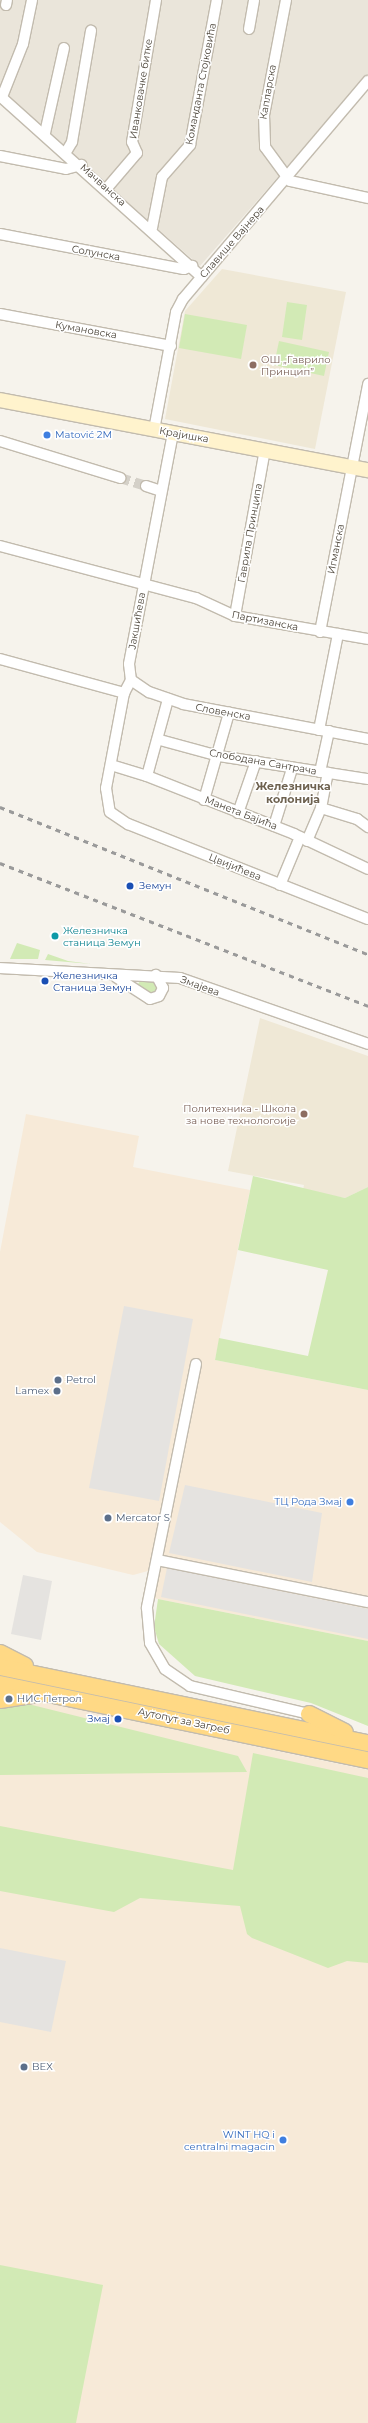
<!DOCTYPE html>
<meta charset="utf-8">
<style>
body{margin:0}
#map{position:relative;width:368px;height:2423px;overflow:hidden;background:#f6f3ec;font-family:Montserrat,sans-serif}
div>[style]{position:absolute}
.residential>*{inset:0;background:#eae5da}
.commercial>*{inset:0;background:#f7ead8}
.education>*{inset:0;background:#efe8d6}
.green>*{inset:0;background:#d2eab5}
.parking>*{inset:0;background:#e5e3e0}
.minor-tunnel>*{height:10px;margin-top:-5px;transform-origin:0;background:repeating-linear-gradient(90deg,#d4d0c8 0 10px,transparent 0 15px)}
.roads{filter:drop-shadow(1px 0 #c2bbae) drop-shadow(-1px 0 #c2bbae) drop-shadow(0 1px #c2bbae) drop-shadow(0 -1px #c2bbae)}
.minor>*{height:10px;margin:-5px;padding:0 5px;transform-origin:5px;border-radius:5px;background:#fff}
.secondary>*{height:14px;margin:-7px;padding:0 7px;transform-origin:7px;border-radius:7px;background:#fff3cd}
.trunk>*{height:16px;margin:-8px;padding:0 8px;transform-origin:8px;border-radius:8px;background:#ffd985}
.rail>*{height:2.5px;margin-top:-1.25px;transform-origin:0;background:repeating-linear-gradient(90deg,#9a9a9a 0 5px,transparent 0 10px)}
.dots>*{width:11px;height:11px;translate:-50% -50%;box-sizing:border-box;border:2px solid #fff;border-radius:50%}
span{translate:-50% -50%;white-space:nowrap;text-align:center;line-height:1.15;-webkit-text-stroke:3px #fff;paint-order:stroke}
.street-label{font-size:10px;color:#4b4439}
.education-label{font-size:10px;color:#785e54}
.left{translate:0 -50%;text-align:left}
.right{translate:-100% -50%;text-align:right}
.shop-label{font-size:10px;color:#366cbe}
.transit-label{font-size:10px;color:#164399}
.culture-label{font-size:10px;color:#0d838f}
.service-label{font-size:10px;color:#4e5e75}
.neighbourhood-label{font-size:11px;color:#6e6250;font-weight:700}
</style>
<div id="map">
<div class="residential">
<i style="clip-path:polygon(0 0,368px 0,368px 74px,200px 266px,0 90px)"></i>
</div>
<div class="commercial">
<i style="clip-path:polygon(26px 1114px,139px 1136px,133px 1167px,250px 1190px,215px 1360px,368px 1390px,368px 1641px,143px 1596px,148px 1571px,133px 1575px,37px 1552px,0 1522px,0 1252px)"></i>
<i style="clip-path:polygon(0 1693px,368px 1770px,368px 2423px,0 2423px)"></i>
</div>
<div class="education">
<i style="clip-path:polygon(222px 269px,346px 292px,315px 449px,165px 419px,185px 311px)"></i>
<i style="clip-path:polygon(260px 1018px,368px 1056px,368px 1187px,345px 1198px,303px 1190px,304px 1185px,228px 1171px)"></i>
</div>
<div class="green">
<i style="clip-path:polygon(287px 302px,307px 305px,302px 340px,282px 337px)"></i>
<i style="clip-path:polygon(185px 314px,247px 325px,241px 359px,179px 348px)"></i>
<i style="clip-path:polygon(279px 341px,329px 352px,324px 376px,274px 365px)"></i>
<i style="clip-path:polygon(17px 943px,40px 950px,38px 959px,10px 959px)"></i>
<i style="clip-path:polygon(48px 954px,68px 961px,91px 964px,45px 960px)"></i>
<i style="clip-path:polygon(142px 978px,155px 979px,161px 987px,152px 997px,136px 987px)"></i>
<i style="clip-path:polygon(253px 1176px,345px 1198px,368px 1187px,368px 1390px,215px 1360px,219px 1338px,308px 1356px,328px 1270px,238px 1250px)"></i>
<i style="clip-path:polygon(158px 1599px,368px 1641px,368px 1726px,311px 1703px,195px 1676px,159px 1644px,154px 1627px)"></i>
<i style="clip-path:polygon(24px 1703px,238px 1756px,247px 1772px,0 1775px,0 1708px)"></i>
<i style="clip-path:polygon(253px 1753px,368px 1778px,368px 1963px,347px 1961px,328px 1968px,252px 1938px,247px 1934px,240px 1906px,140px 1898px,114px 1912px,0 1891px,0 1826px,233px 1870px)"></i>
<i style="clip-path:polygon(0 2265px,103px 2285px,76px 2423px,0 2423px)"></i>
</div>
<div class="parking">
<i style="clip-path:polygon(124px 1306px,193px 1319px,159px 1501px,89px 1488px)"></i>
<i style="clip-path:polygon(185px 1485px,322px 1513px,312px 1582px,169px 1553px)"></i>
<i style="clip-path:polygon(167px 1568px,368px 1609px,368px 1639px,161px 1597px)"></i>
<i style="clip-path:polygon(23px 1575px,52px 1581px,41px 1640px,11px 1634px)"></i>
<i style="clip-path:polygon(0 1948px,66px 1961px,51px 2032px,0 2022px)"></i>
</div>
<div class="minor-tunnel">
<i style="left:120px;top:478px;width:27px;rotate:17deg"></i>
</div>
<div class="roads">
<div class="minor">
<i style="left:286px;top:0;width:117px;rotate:100.8deg"></i>
<i style="left:264px;top:115px;width:32px;rotate:88deg"></i>
<i style="left:265px;top:147px;width:42px;rotate:53.7deg"></i>
<i style="left:290px;top:181px;width:80px;rotate:12.3deg"></i>
<i style="left:6px;top:5px;width:5px;rotate:-79deg"></i>
<i style="left:249px;top:29px;width:29px;rotate:-80deg"></i>
<i style="left:0;top:96px;width:271px;rotate:41.9deg"></i>
<i style="left:2px;top:97px;width:57px;rotate:-68.4deg"></i>
<i style="left:23px;top:44px;width:45px;rotate:-78.4deg"></i>
<i style="left:45px;top:133px;width:87px;rotate:-77.4deg"></i>
<i style="left:66px;top:152px;width:12px;rotate:-59deg"></i>
<i style="left:72px;top:142px;width:113px;rotate:-80.3deg"></i>
<i style="left:0;top:156px;width:67px;rotate:11.1deg"></i>
<i style="left:66px;top:169px;width:16px;rotate:-15deg"></i>
<i style="left:107px;top:188px;width:46px;rotate:-49.4deg"></i>
<i style="left:137px;top:153px;width:12px;rotate:-114deg"></i>
<i style="left:132px;top:142px;width:144px;rotate:-80.4deg"></i>
<i style="left:152px;top:228px;width:52px;rotate:-78.9deg"></i>
<i style="left:162px;top:177px;width:43px;rotate:-48.8deg"></i>
<i style="left:190px;top:145px;width:147px;rotate:-79.5deg"></i>
<i style="left:0;top:234px;width:187px;rotate:10.8deg"></i>
<i style="left:184px;top:269px;width:9px;rotate:-21deg"></i>
<i style="left:0;top:314px;width:174px;rotate:10.6deg"></i>
<i style="left:154px;top:430px;width:120px;rotate:-79.4deg"></i>
<i style="left:176px;top:312px;width:15px;rotate:-62deg"></i>
<i style="left:183px;top:299px;width:286px;rotate:-49.7deg"></i>
<i style="left:173px;top:433px;width:235px;rotate:100.8deg"></i>
<i style="left:129px;top:664px;width:16px;rotate:83deg"></i>
<i style="left:131px;top:680px;width:22px;rotate:34deg"></i>
<i style="left:149px;top:692px;width:36px;rotate:19deg"></i>
<i style="left:183px;top:704px;width:188px;rotate:10.7deg"></i>
<i style="left:0;top:441px;width:126px;rotate:17.1deg"></i>
<i style="left:146px;top:486px;width:16px;rotate:18deg"></i>
<i style="left:0;top:546px;width:203px;rotate:14.9deg"></i>
<i style="left:196px;top:598px;width:43px;rotate:24.8deg"></i>
<i style="left:235px;top:616px;width:135px;rotate:9.8deg"></i>
<i style="left:235px;top:616px;width:169px;rotate:-79.8deg"></i>
<i style="left:320px;top:632px;width:253px;rotate:-79deg"></i>
<i style="left:0;top:659px;width:129px;rotate:15.3deg"></i>
<i style="left:131px;top:680px;width:15px;rotate:118deg"></i>
<i style="left:124px;top:693px;width:97px;rotate:100.7deg"></i>
<i style="left:106px;top:788px;width:24px;rotate:81deg"></i>
<i style="left:110px;top:812px;width:22px;rotate:34deg"></i>
<i style="left:128px;top:824px;width:258px;rotate:21.6deg"></i>
<i style="left:319px;top:730px;width:98px;rotate:-78.8deg"></i>
<i style="left:160px;top:740px;width:61px;rotate:15.2deg"></i>
<i style="left:219px;top:756px;width:151px;rotate:8.8deg"></i>
<i style="left:111px;top:765px;width:38px;rotate:17deg"></i>
<i style="left:147px;top:776px;width:158px;rotate:21.5deg"></i>
<i style="left:294px;top:834px;width:82px;rotate:25.3deg"></i>
<i style="left:320px;top:772px;width:42px;rotate:-77.6deg"></i>
<i style="left:147px;top:776px;width:80px;rotate:-74.7deg"></i>
<i style="left:204px;top:800px;width:91px;rotate:-74deg"></i>
<i style="left:321px;top:808px;width:38px;rotate:17deg"></i>
<i style="left:357px;top:819px;width:14px;rotate:36deg"></i>
<i style="left:238px;top:813px;width:55px;rotate:-70.9deg"></i>
<i style="left:274px;top:826px;width:60px;rotate:-72.5deg"></i>
<i style="left:307px;top:841px;width:36px;rotate:-67deg"></i>
<i style="left:321px;top:808px;width:36px;rotate:-79deg"></i>
<i style="left:280px;top:885px;width:52px;rotate:-67.4deg"></i>
<i style="left:0;top:968px;width:180px;rotate:3.2deg"></i>
<i style="left:180px;top:978px;width:199px;rotate:19.3deg"></i>
<i style="left:116px;top:977px;width:40px;rotate:32.9deg"></i>
<i style="left:150px;top:999px;width:9px;rotate:-18deg"></i>
<i style="left:159px;top:996px;width:9px;rotate:-63deg"></i>
<i style="left:163px;top:988px;width:15px;rotate:-118deg"></i>
<i style="left:196px;top:1364px;width:249px;rotate:101.4deg"></i>
<i style="left:147px;top:1608px;width:35px;rotate:85deg"></i>
<i style="left:150px;top:1643px;width:30px;rotate:60deg"></i>
<i style="left:165px;top:1669px;width:30px;rotate:34deg"></i>
<i style="left:190px;top:1686px;width:122px;rotate:13.2deg"></i>
<i style="left:157px;top:1560px;width:215px;rotate:11.3deg"></i>
</div>
<div class="secondary">
<i style="left:0;top:400px;width:375px;rotate:10.8deg"></i>
</div>
<div class="trunk">
<i style="left:0;top:1653px;width:28px;rotate:27deg"></i>
<i style="left:0;top:1667px;width:376px;rotate:11.7deg"></i>
<i style="left:0;top:1684px;width:376px;rotate:11.7deg"></i>
<i style="left:0;top:1700px;width:32px;rotate:-9deg"></i>
<i style="left:309px;top:1714px;width:40px;rotate:26.6deg"></i>
</div>
</div>
<div class="rail">
<i style="left:0;top:807px;width:396px;rotate:21.8deg"></i>
<i style="left:0;top:863px;width:395px;rotate:21.2deg"></i>
</div>
<div class="dots">
<i style="left:253px;top:365px;background:#8d6e63"></i>
<i style="left:47px;top:435px;background:#3f7fe0"></i>
<i style="left:130px;top:886px;background:#1a4fb4"></i>
<i style="left:55px;top:936px;background:#0f9aa8"></i>
<i style="left:45px;top:981px;background:#1a4fb4"></i>
<i style="left:304px;top:1114px;background:#8d6e63"></i>
<i style="left:58px;top:1380px;background:#5c6f8a"></i>
<i style="left:57px;top:1391px;background:#5c6f8a"></i>
<i style="left:350px;top:1502px;background:#3f7fe0"></i>
<i style="left:108px;top:1518px;background:#5c6f8a"></i>
<i style="left:9px;top:1699px;background:#5c6f8a"></i>
<i style="left:118px;top:1719px;background:#1a4fb4"></i>
<i style="left:24px;top:2067px;background:#5c6f8a"></i>
<i style="left:283px;top:2140px;background:#3f7fe0"></i>
</div>
<div class="street-label">
<span style="left:201px;top:84px;rotate:-79deg">Команданта Стојковића</span>
<span style="left:141px;top:89px;rotate:-81deg">Иванковачке битке</span>
<span style="left:268px;top:92px;rotate:-80deg">Капларска</span>
<span style="left:103px;top:185px;rotate:42deg">Мачванска</span>
<span style="left:232px;top:242px;rotate:-49deg">Славише Вајнера</span>
<span style="left:96px;top:253px;rotate:10deg">Солунска</span>
<span style="left:86px;top:330px;rotate:10deg">Кумановска</span>
<span style="left:184px;top:435px;rotate:10deg">Крајишка</span>
<span style="left:250px;top:533px;rotate:-80deg">Гаврила Принципа</span>
<span style="left:336px;top:549px;rotate:-79deg">Игманска</span>
<span style="left:137px;top:621px;rotate:-80deg">Јакшићева</span>
<span style="left:265px;top:621px;rotate:11deg">Партизанска</span>
<span style="left:223px;top:712px;rotate:10deg">Словенска</span>
<span style="left:263px;top:762px;rotate:10deg">Слободана Сантрача</span>
<span style="left:241px;top:813px;rotate:21deg">Манета Бајића</span>
<span style="left:235px;top:867px;rotate:22deg">Цвијићева</span>
<span style="left:200px;top:986px;rotate:20deg">Змајева</span>
<span style="left:184px;top:1721px;rotate:12deg">Аутопут за Загреб</span>
</div>
<div class="education-label">
<span class="left" style="left:261px;top:365px">ОШ „Гаврило<br>Принцип”</span>
<span class="right" style="left:296px;top:1114px">Политехника - Школа<br>за нове технологоије</span>
</div>
<div class="shop-label">
<span class="left" style="left:55px;top:435px">Matović 2M</span>
<span class="right" style="left:342px;top:1502px">ТЦ Рода Змај</span>
<span class="right" style="left:275px;top:2140px">WINT HQ i<br>centralni magacin</span>
</div>
<div class="transit-label">
<span class="left" style="left:139px;top:886px">Земун</span>
<span class="left" style="left:53px;top:981px">Железничка<br>Станица Земун</span>
<span class="right" style="left:110px;top:1719px">Змај</span>
</div>
<div class="culture-label">
<span class="left" style="left:63px;top:936px">Железничка<br>станица Земун</span>
</div>
<div class="service-label">
<span class="left" style="left:66px;top:1380px">Petrol</span>
<span class="right" style="left:49px;top:1391px">Lamex</span>
<span class="left" style="left:116px;top:1518px">Mercator S</span>
<span class="left" style="left:17px;top:1699px">НИС Петрол</span>
<span class="left" style="left:32px;top:2067px">BEX</span>
</div>
<div class="neighbourhood-label">
<span style="left:293px;top:793px">Железничка<br>колонија</span>
</div>
</div>
